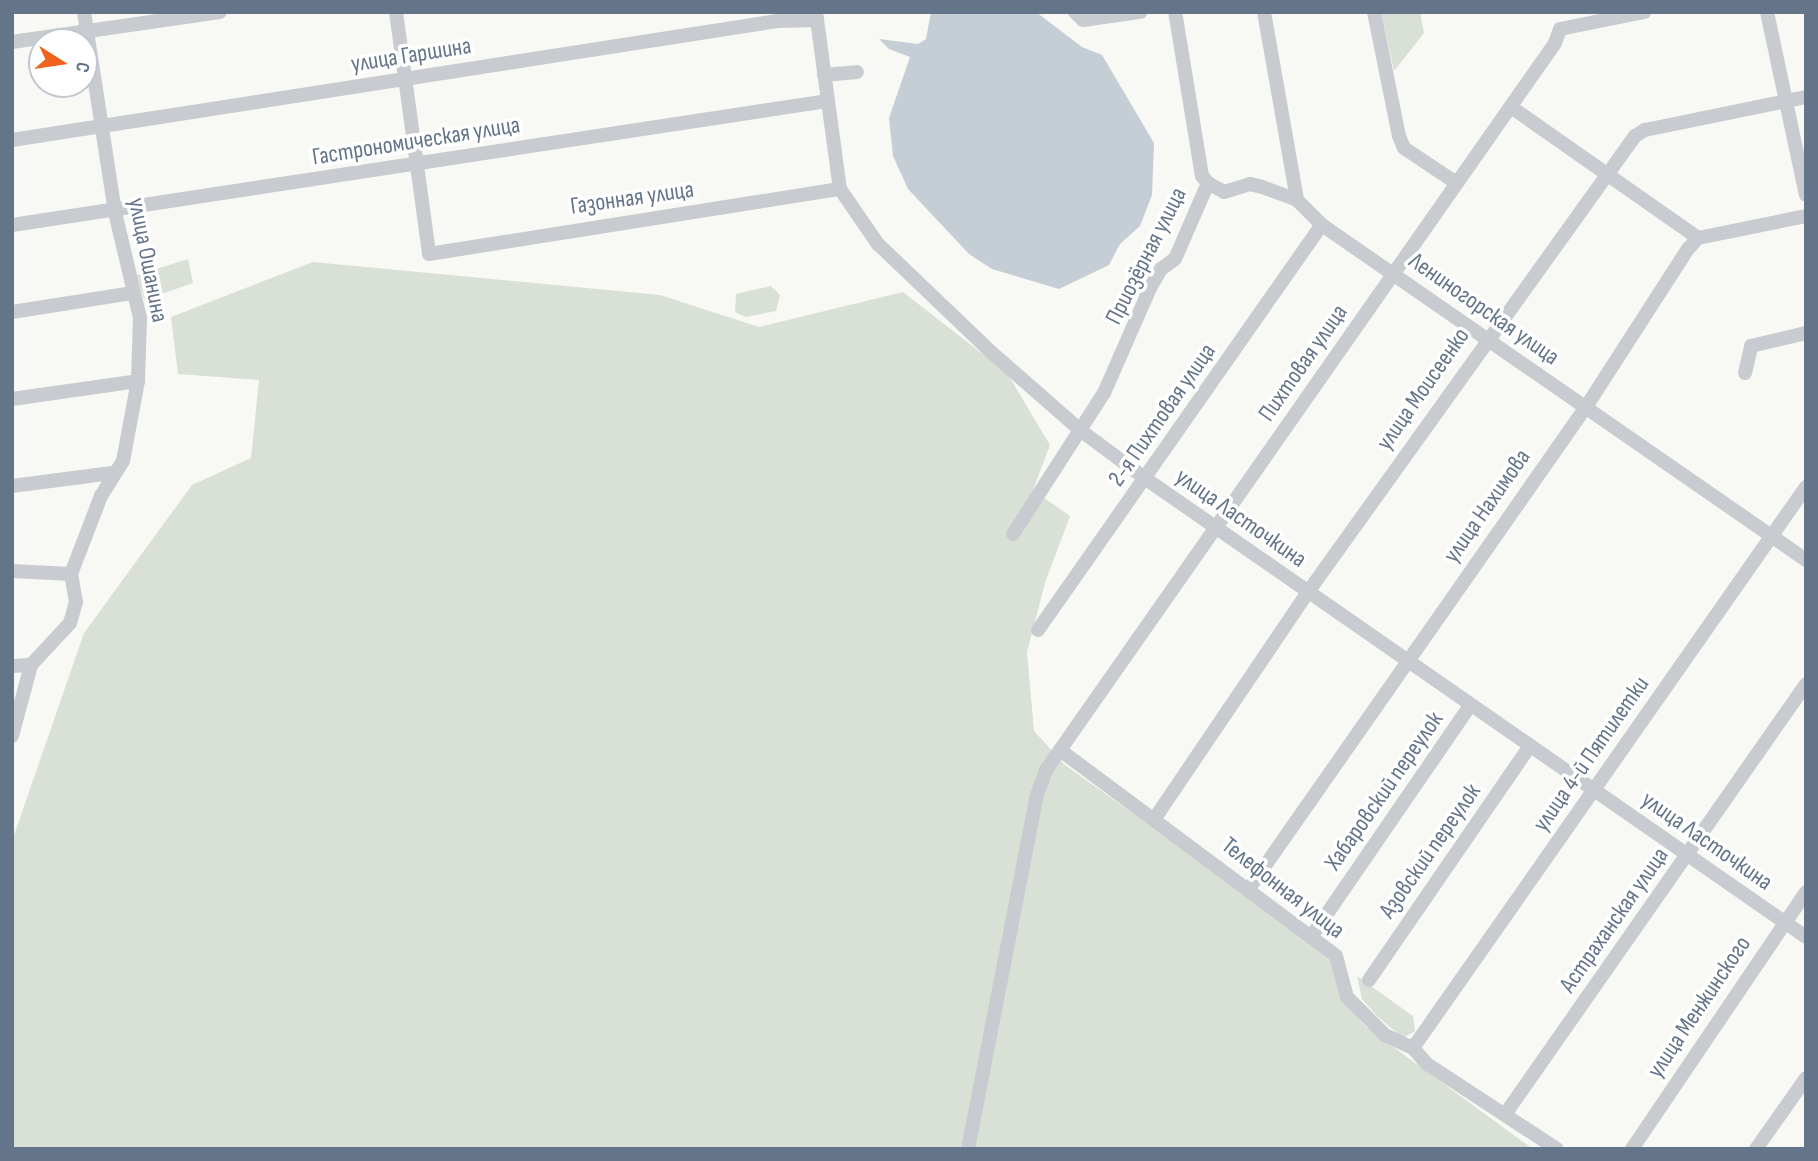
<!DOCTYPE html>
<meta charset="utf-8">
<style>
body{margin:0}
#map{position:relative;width:1818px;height:1161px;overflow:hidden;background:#f8f8f5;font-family:"Sofia Sans Condensed",sans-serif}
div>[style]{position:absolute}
.green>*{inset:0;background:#d9e1d6}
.water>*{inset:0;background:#c4ced4}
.minor>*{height:14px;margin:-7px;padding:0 7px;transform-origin:7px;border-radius:7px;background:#c8cbcf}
span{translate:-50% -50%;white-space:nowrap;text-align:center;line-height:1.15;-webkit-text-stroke:7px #fff;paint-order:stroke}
.street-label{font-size:24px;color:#657589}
.frame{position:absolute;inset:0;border:14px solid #657589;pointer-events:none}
.north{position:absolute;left:28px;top:28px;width:70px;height:70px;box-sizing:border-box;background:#fff;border:2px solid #c1c8d0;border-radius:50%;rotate:102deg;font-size:19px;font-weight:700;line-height:28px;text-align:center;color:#657589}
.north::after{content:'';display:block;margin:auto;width:24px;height:32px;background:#f1621c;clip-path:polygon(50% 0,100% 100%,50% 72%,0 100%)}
</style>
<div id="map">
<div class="green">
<i style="clip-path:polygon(1381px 12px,1420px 12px,1424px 33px,1394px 71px)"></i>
<i style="clip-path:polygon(188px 259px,193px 283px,144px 300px,137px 275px)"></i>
<i style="clip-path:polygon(313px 262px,660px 295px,759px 327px,903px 292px,1007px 373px,1050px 445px,1033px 490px,1070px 516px,1045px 583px,1027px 652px,1034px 731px,1065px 765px,1241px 890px,1331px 961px,1347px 1006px,1366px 1027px,1533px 1149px,12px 1149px,12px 841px,84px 633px,192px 485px,251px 458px,259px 380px,178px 374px,171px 317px)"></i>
<i style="clip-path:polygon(771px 286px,780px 295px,776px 311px,746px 317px,735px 312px,736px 294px)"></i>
<i style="clip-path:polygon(1357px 976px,1413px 1016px,1415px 1031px,1403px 1038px,1377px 1016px,1362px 999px)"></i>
</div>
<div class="water">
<i style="clip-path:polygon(931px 12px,1036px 12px,1082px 47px,1102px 55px,1154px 143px,1152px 195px,1140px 226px,1120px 244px,1109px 265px,1059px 289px,992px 269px,969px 254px,908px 189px,893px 156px,889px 118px,910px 57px,889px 49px,879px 39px,918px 44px,926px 39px)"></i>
</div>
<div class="minor">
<i style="left:396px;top:12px;width:244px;rotate:82.2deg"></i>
<i style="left:429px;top:254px;width:416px;rotate:-9deg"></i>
<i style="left:816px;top:12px;width:179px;rotate:82.3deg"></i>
<i style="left:840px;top:189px;width:67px;rotate:55.4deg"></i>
<i style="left:878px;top:244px;width:156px;rotate:43.7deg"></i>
<i style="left:991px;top:352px;width:118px;rotate:41.2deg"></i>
<i style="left:1080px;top:430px;width:82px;rotate:36.6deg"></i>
<i style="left:1146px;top:479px;width:803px;rotate:34.76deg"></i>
<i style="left:1075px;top:12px;width:11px;rotate:45deg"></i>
<i style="left:1083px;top:20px;width:58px;rotate:-8deg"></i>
<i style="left:1264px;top:12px;width:191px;rotate:80deg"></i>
<i style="left:1297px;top:200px;width:35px;rotate:45deg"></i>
<i style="left:1322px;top:225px;width:589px;rotate:34.69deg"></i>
<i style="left:1374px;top:12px;width:126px;rotate:78.6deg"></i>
<i style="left:1399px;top:136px;width:13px;rotate:67deg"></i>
<i style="left:1404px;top:148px;width:61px;rotate:33.7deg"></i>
<i style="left:1767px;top:12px;width:187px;rotate:78deg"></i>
<i style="left:12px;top:42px;width:210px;rotate:-8.2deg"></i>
<i style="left:824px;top:75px;width:33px;rotate:-5deg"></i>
<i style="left:1511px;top:107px;width:228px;rotate:35deg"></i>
<i style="left:12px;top:140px;width:774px;rotate:-8.84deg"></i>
<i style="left:777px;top:21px;width:40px;rotate:-1.4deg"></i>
<i style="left:1208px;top:183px;width:18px;rotate:29deg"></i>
<i style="left:1224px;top:192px;width:27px;rotate:-17deg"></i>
<i style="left:1250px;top:184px;width:12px;rotate:14deg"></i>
<i style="left:1262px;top:187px;width:37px;rotate:20deg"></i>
<i style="left:12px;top:225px;width:824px;rotate:-8.65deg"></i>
<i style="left:12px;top:312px;width:121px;rotate:-9deg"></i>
<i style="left:1745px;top:373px;width:28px;rotate:-77deg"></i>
<i style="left:1751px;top:346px;width:57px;rotate:-13.3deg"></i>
<i style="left:12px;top:399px;width:127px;rotate:-8.1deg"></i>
<i style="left:12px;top:486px;width:101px;rotate:-7.4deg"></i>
<i style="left:1013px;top:534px;width:168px;rotate:-57.2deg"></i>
<i style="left:1104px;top:393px;width:115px;rotate:-66.3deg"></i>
<i style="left:1150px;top:288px;width:22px;rotate:-60deg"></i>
<i style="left:1161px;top:269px;width:17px;rotate:-36deg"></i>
<i style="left:1175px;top:259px;width:83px;rotate:-66.5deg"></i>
<i style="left:1208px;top:183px;width:9px;rotate:-131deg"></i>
<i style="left:1202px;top:176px;width:166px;rotate:-99.3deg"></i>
<i style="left:12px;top:571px;width:59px;rotate:2.9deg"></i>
<i style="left:1038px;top:630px;width:495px;rotate:-55deg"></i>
<i style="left:12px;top:666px;width:19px;rotate:-3deg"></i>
<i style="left:12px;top:736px;width:73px;rotate:-75deg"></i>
<i style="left:31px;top:665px;width:57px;rotate:-47.1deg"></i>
<i style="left:70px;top:623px;width:22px;rotate:-74deg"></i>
<i style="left:76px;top:602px;width:28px;rotate:-100deg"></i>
<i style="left:71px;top:574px;width:84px;rotate:-69deg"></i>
<i style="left:101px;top:496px;width:41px;rotate:-57.8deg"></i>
<i style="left:123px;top:461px;width:81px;rotate:-79.4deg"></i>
<i style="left:138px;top:381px;width:63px;rotate:-88.2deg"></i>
<i style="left:140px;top:318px;width:109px;rotate:-103.3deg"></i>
<i style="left:115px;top:212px;width:202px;rotate:-98.8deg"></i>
<i style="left:1060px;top:750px;width:344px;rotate:36.7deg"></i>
<i style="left:1336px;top:956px;width:42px;rotate:75deg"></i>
<i style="left:1347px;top:997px;width:54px;rotate:45deg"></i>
<i style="left:1385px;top:1035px;width:31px;rotate:25deg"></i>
<i style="left:1413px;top:1048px;width:21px;rotate:49deg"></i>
<i style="left:1427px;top:1064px;width:155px;rotate:33.2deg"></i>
<i style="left:1155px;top:818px;width:273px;rotate:-55.9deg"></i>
<i style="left:1308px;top:592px;width:561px;rotate:-54.36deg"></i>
<i style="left:1635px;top:136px;width:12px;rotate:-31deg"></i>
<i style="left:1645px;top:130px;width:164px;rotate:-11.6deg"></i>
<i style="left:1248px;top:890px;width:590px;rotate:-55.02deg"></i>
<i style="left:1586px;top:407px;width:188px;rotate:-57.2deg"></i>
<i style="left:1688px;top:249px;width:15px;rotate:-48deg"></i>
<i style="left:1698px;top:238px;width:110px;rotate:-11.5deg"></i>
<i style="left:1311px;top:937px;width:280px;rotate:-55.5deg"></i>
<i style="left:1369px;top:980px;width:283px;rotate:-55.5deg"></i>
<i style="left:1413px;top:1048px;width:685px;rotate:-54.99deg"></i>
<i style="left:1506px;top:1113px;width:523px;rotate:-55.03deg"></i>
<i style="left:968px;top:1149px;width:361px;rotate:-79deg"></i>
<i style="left:1037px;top:795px;width:27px;rotate:-70deg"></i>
<i style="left:1046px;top:770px;width:887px;rotate:-55deg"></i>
<i style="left:1555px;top:43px;width:15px;rotate:-70deg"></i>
<i style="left:1560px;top:29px;width:86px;rotate:-11.4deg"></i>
<i style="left:1632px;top:1149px;width:310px;rotate:-55.9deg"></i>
<i style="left:1756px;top:1149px;width:87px;rotate:-54.8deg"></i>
</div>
<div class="street-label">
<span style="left:411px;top:55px;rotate:-9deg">улица Гаршина</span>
<span style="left:416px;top:141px;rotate:-9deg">Гастрономическая улица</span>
<span style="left:632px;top:198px;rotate:-8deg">Газонная улица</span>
<span style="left:1146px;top:256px;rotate:-63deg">Приозёрная улица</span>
<span style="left:148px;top:260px;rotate:79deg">улица Ошанина</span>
<span style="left:1484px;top:309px;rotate:35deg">Лениногорская улица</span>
<span style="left:1303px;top:363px;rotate:-55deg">Пихтовая улица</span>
<span style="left:1423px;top:389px;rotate:-55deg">улица Моисеенко</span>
<span style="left:1162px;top:415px;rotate:-55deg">2-я Пихтовая улица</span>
<span style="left:1487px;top:506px;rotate:-55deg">улица Нахимова</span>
<span style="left:1241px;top:518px;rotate:35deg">улица Ласточкина</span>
<span style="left:1591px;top:754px;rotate:-55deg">улица 4-й Пятилетки</span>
<span style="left:1384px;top:791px;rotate:-55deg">Хабаровский переулок</span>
<span style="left:1707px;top:841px;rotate:35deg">улица Ласточкина</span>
<span style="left:1430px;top:851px;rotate:-55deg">Азовский переулок</span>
<span style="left:1283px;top:888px;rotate:38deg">Телефонная улица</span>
<span style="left:1614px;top:920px;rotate:-55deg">Астраханская улица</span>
<span style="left:1699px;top:1007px;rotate:-56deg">улица Менжинского</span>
</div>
<div class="frame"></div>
<div class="north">С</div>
</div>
